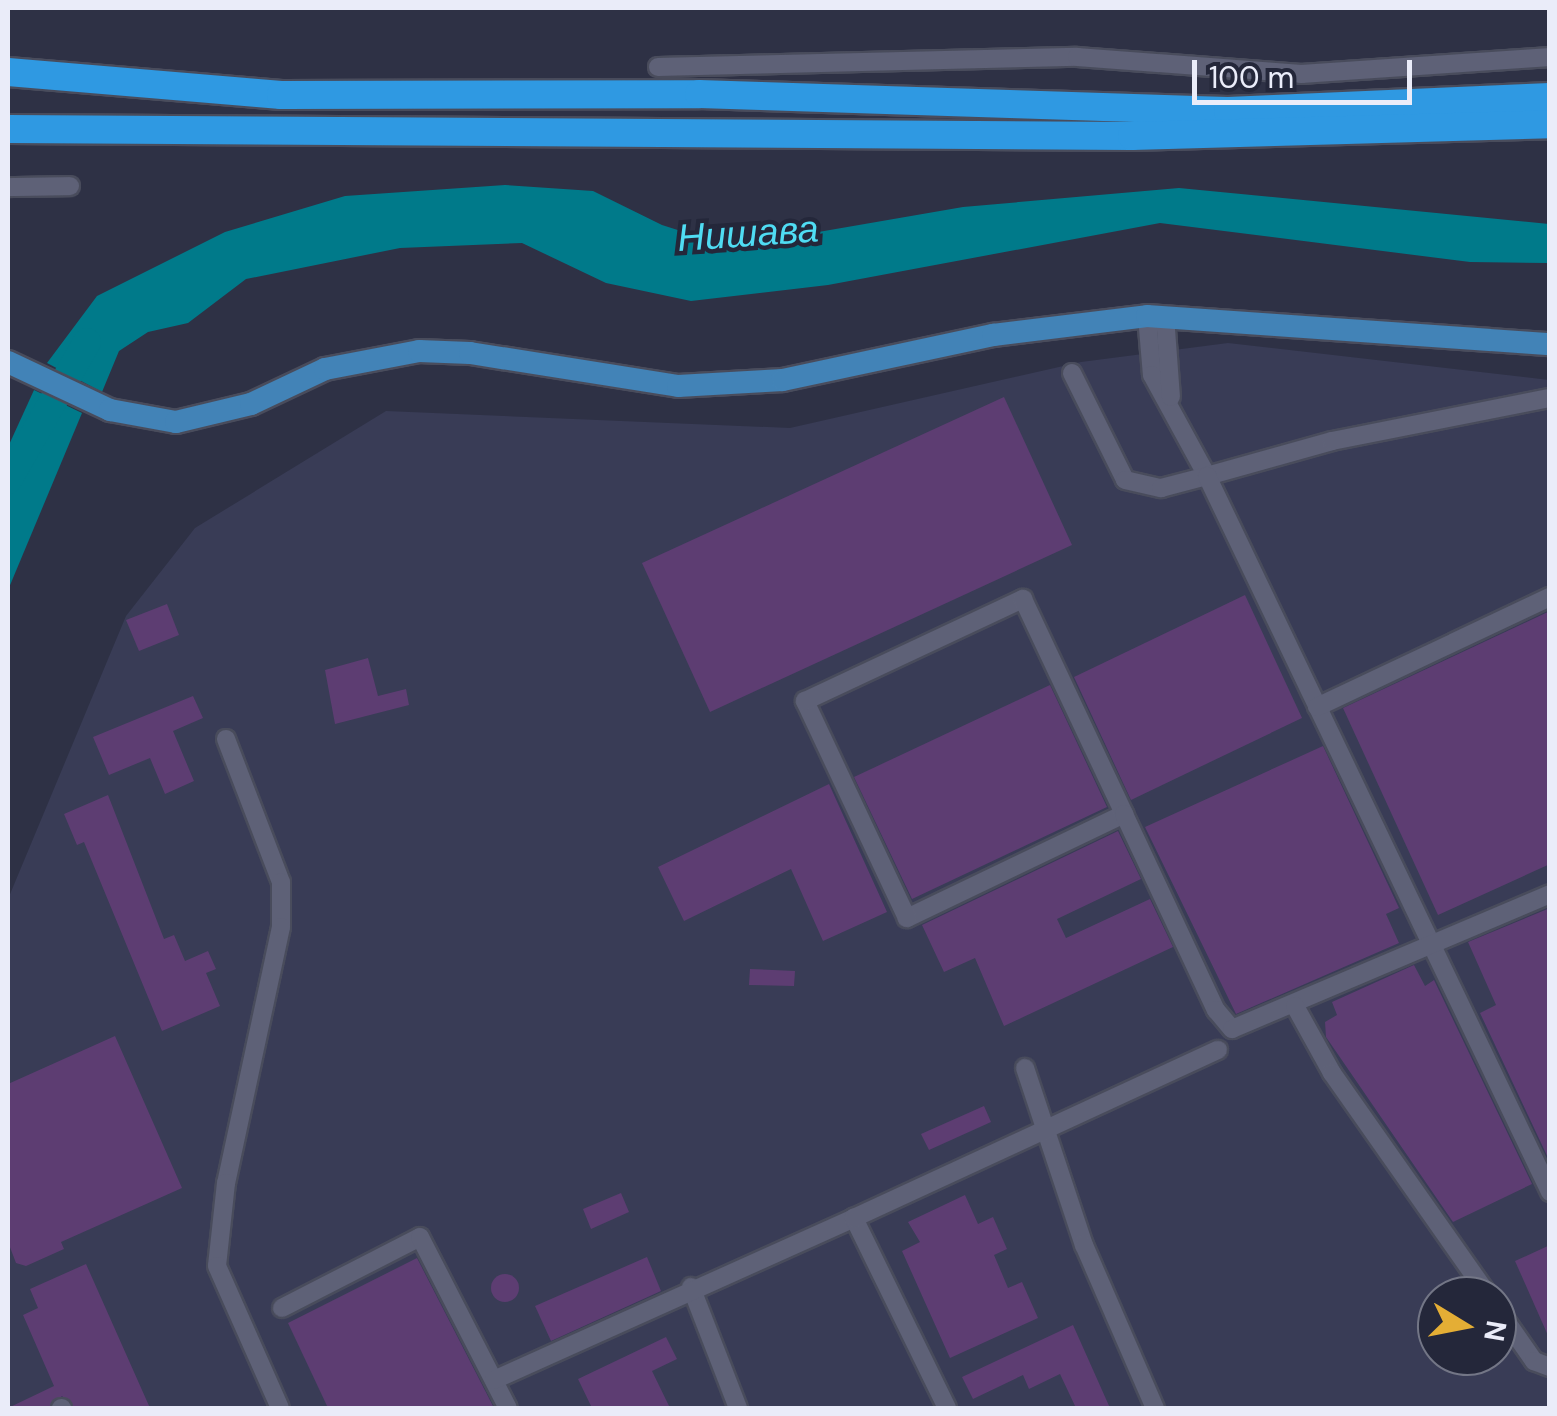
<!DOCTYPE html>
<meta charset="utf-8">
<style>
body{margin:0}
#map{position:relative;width:1557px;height:1416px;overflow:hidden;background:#2e3145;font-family:"DM Sans",sans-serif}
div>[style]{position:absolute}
.built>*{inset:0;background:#393c56}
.water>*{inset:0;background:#007a8a}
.river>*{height:28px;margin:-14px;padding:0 14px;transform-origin:14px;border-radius:14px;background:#007a8a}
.building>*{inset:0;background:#5d3d72}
.round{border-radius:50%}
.roads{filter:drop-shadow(2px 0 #494c5c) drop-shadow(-2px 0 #494c5c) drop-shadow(0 2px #494c5c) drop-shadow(0 -2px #494c5c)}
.minor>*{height:18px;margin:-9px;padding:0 9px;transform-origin:9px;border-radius:9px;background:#5e6177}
.major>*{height:22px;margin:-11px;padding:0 11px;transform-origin:11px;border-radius:11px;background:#4283b7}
.highway>*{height:28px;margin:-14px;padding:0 14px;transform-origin:14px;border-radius:14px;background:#2f99e2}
span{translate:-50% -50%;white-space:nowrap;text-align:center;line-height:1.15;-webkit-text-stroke:9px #24273a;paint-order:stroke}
.water-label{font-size:38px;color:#4fdcf3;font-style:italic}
.frame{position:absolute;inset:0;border:10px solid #eaecf9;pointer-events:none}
.north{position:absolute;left:1417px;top:1276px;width:100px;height:100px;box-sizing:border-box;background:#24273a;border:2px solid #737686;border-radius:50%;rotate:100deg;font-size:28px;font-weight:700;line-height:40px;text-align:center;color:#eaecf9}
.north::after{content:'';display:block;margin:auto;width:35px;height:45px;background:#e4ae35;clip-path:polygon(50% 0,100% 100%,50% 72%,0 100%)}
.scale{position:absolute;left:1192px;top:60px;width:220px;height:45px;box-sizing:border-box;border:5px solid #eaecf9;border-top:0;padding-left:12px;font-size:30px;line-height:35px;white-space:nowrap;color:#eaecf9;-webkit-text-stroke:8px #24273a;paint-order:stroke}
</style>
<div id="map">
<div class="built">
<i style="clip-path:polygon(evenodd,1228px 343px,1549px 380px,1549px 1408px,8px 1408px,8px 899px,126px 616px,195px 528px,386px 411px,790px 428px,1081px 362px,1228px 343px,1437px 1296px,1497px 1296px,1497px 1356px,1437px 1356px,1437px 1296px)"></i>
</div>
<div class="water">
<i style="clip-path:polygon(505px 185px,593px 191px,662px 225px,731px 247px,963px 207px,1179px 188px,1549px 224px,1549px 263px,1470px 262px,1160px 223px,828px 285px,691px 301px,606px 283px,522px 243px,400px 248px,246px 279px,188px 323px,148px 332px,119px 351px,102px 392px,47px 363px,97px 296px,225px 232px,345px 196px)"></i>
<i style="clip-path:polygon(34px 390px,82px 413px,8px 590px,8px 447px)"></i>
</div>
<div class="river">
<i style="left:8px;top:480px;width:159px;rotate:-60.2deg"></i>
</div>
<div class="building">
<i style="clip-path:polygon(1004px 397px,1072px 545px,710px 712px,642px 563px)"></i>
<i style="clip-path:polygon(1245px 595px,1302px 718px,1131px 800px,1074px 677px)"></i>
<i style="clip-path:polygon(167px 604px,179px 635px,139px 651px,126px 620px)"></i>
<i style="clip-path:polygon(1550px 611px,1550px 864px,1438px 915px,1343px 708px)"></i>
<i style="clip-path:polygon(368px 658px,378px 696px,406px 689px,409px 705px,335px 724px,325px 670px)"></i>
<i style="clip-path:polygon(1050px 685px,1107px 807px,912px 899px,854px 777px)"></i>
<i style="clip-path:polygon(193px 696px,203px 718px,173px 731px,194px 781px,165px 794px,150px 758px,109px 775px,93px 737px)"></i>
<i style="clip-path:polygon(1323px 746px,1399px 908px,1386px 914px,1399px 943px,1236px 1014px,1145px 827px)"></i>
<i style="clip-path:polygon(829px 784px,887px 912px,823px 941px,791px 869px,684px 921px,658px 867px)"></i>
<i style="clip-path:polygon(108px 795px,164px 939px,174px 935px,185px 961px,208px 951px,216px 969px,206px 973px,220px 1006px,162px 1031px,84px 842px,77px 845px,64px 814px)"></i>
<i style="clip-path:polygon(1118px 831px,1141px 879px,1057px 919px,1066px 938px,1150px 899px,1173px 947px,1004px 1026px,975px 958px,944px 972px,922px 925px)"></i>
<i style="clip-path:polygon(1550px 908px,1550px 1162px,1480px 1013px,1496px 1005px,1468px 942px)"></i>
<i style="clip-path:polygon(1414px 965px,1425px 986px,1434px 980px,1532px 1184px,1453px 1222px,1326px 1037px,1325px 1022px,1337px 1015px,1332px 1002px)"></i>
<i style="clip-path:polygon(750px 969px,795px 971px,794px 986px,749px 985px)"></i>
<i style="clip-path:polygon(115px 1036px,182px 1188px,61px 1242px,64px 1249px,26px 1266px,16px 1263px,8px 1242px,8px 1084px)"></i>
<i style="clip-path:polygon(984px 1106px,991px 1122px,929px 1150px,921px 1134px)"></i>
<i style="clip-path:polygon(621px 1193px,629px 1212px,591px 1229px,583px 1209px)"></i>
<i style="clip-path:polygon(965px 1195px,978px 1224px,993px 1217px,1007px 1249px,994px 1255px,1008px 1288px,1022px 1282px,1038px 1318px,950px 1358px,902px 1251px,920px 1242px,908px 1222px)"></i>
<i style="clip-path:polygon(1550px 1245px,1550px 1340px,1515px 1261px)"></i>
<i style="clip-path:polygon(647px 1257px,661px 1291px,551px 1341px,535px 1306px)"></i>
<i style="clip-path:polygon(417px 1258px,494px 1408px,328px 1408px,288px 1323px)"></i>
<i style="clip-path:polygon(86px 1264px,150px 1408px,74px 1408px,62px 1396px,49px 1408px,8px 1408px,54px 1386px,23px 1315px,38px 1308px,30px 1289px)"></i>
<i class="round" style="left:491px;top:1274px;width:28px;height:28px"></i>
<i style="clip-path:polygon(1073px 1325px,1110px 1408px,1076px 1408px,1060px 1374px,1029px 1389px,1023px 1375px,973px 1399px,962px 1377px)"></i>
<i style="clip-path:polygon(666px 1337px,677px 1359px,652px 1371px,670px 1408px,592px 1408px,578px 1379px)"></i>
</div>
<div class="roads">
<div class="minor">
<i style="left:658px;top:67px;width:419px;rotate:-1.4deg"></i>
<i style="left:1077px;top:57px;width:225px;rotate:4.3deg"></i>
<i style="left:1301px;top:74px;width:250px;rotate:-3.9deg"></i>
<i style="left:8px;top:187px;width:62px;rotate:-0.9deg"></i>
<i style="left:1147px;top:316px;width:59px;rotate:85.2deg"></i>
<i style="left:1152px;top:375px;width:115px;rotate:61.4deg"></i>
<i style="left:1207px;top:476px;width:130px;rotate:-15.6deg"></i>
<i style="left:1332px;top:441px;width:222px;rotate:-11.2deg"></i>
<i style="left:1165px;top:316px;width:81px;rotate:85.8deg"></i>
<i style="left:1072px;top:373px;width:119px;rotate:63.6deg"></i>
<i style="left:1125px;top:480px;width:37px;rotate:13deg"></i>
<i style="left:1161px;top:488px;width:48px;rotate:-14.6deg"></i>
<i style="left:1207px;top:476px;width:794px;rotate:64.4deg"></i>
<i style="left:1317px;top:707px;width:258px;rotate:-25.3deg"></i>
<i style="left:226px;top:739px;width:153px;rotate:69deg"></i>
<i style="left:281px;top:882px;width:45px;rotate:90deg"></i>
<i style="left:281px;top:927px;width:262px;rotate:102.1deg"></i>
<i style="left:226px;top:1183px;width:83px;rotate:96.2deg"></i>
<i style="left:217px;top:1266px;width:155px;rotate:66.1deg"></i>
<i style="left:1124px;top:814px;width:241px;rotate:154.4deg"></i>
<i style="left:907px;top:918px;width:240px;rotate:-115.2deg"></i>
<i style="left:805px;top:701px;width:241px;rotate:-25.1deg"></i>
<i style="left:1023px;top:599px;width:238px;rotate:64.8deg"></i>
<i style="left:1124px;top:814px;width:217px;rotate:64.9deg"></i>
<i style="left:1216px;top:1010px;width:25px;rotate:50deg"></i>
<i style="left:1232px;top:1029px;width:345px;rotate:-23deg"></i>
<i style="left:1295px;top:1006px;width:77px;rotate:61.1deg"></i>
<i style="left:1332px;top:1073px;width:273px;rotate:54.9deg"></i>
<i style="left:1025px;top:1068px;width:187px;rotate:71.6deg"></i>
<i style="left:1084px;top:1245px;width:178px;rotate:66.5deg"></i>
<i style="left:691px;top:1287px;width:130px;rotate:68.8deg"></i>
<i style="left:282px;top:1308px;width:155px;rotate:-27.2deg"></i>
<i style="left:420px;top:1237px;width:192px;rotate:62.8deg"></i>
<i style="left:1497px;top:1308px;width:65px;rotate:55.1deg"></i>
<i style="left:1534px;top:1361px;width:17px;rotate:21deg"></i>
<i style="left:494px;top:1380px;width:395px;rotate:-24.2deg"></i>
<i style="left:61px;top:1408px;width:1px"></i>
<i style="left:947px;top:1408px;width:212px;rotate:-116.1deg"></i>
<i style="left:854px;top:1218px;width:401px;rotate:-24.8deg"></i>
</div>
<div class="major">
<i style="left:8px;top:362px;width:113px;rotate:25.2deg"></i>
<i style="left:110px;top:410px;width:67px;rotate:10.3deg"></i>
<i style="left:176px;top:422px;width:77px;rotate:-13.5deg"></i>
<i style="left:251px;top:404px;width:82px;rotate:-25.3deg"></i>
<i style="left:325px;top:369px;width:96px;rotate:-10.8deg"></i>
<i style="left:419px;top:351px;width:51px;rotate:2.2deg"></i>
<i style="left:470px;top:353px;width:211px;rotate:9deg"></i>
<i style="left:678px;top:386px;width:105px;rotate:-3.3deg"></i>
<i style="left:783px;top:380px;width:215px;rotate:-12.1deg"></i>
<i style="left:993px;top:335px;width:155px;rotate:-7deg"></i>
<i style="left:1147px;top:316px;width:404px;rotate:4deg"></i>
</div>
<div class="highway">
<i style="left:8px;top:72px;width:274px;rotate:4.8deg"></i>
<i style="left:281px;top:95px;width:418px;rotate:-0.1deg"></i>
<i style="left:699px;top:94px;width:529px;rotate:1.84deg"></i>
<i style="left:1228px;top:111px;width:322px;rotate:-2.5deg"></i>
<i style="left:8px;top:129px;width:1124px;rotate:0.36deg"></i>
<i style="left:1132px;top:136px;width:418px;rotate:-1.6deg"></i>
</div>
</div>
<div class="water-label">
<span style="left:748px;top:234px;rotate:-4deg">Нишава</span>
</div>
<div class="frame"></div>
<div class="north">N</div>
<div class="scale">100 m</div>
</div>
